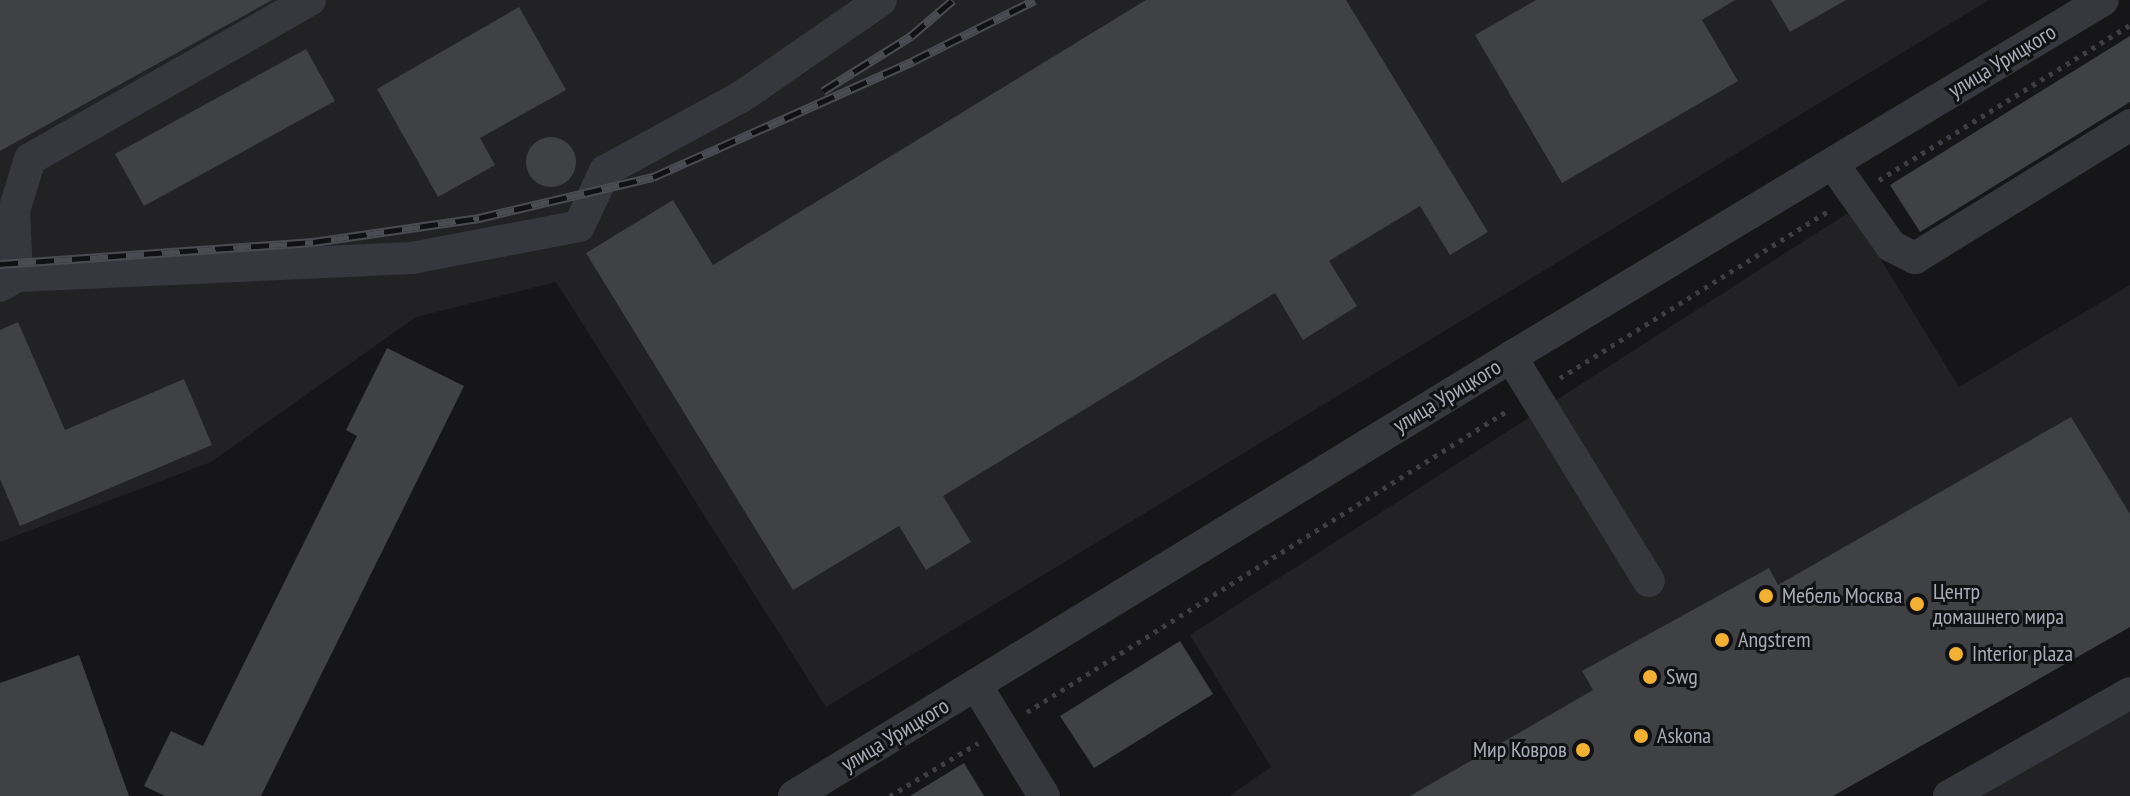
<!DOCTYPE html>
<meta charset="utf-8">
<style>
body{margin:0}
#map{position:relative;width:2130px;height:796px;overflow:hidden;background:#161618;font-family:"PT Sans Narrow",sans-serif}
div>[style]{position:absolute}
.built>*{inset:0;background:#222225}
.building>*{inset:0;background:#404145}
.round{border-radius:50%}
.path>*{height:5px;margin-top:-2.5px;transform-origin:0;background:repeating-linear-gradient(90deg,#3d3f44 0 4px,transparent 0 10px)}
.minor>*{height:32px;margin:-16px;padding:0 16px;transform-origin:16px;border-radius:16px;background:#37383d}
.rail>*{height:9px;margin-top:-4.5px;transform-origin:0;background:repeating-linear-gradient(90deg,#111113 0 18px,#4a4c52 0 36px);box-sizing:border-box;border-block:2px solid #4a4c52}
.dots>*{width:22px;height:22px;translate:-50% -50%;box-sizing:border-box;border:4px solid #111113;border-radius:50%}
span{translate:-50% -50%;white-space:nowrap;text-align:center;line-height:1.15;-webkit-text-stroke:6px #111113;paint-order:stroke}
.street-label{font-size:22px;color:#a8adb8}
.poi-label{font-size:22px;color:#a8adb8}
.left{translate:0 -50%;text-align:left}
.right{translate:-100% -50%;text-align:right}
</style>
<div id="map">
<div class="built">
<i style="clip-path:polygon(0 0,1989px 0,826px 707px,556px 282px,416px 317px,211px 462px,0 542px)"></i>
<i style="clip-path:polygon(1851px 211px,1959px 387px,2130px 285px,2130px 627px,1833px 796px,1229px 796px,1271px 767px,1190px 635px)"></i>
<i style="clip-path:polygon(2130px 695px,2130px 796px,1961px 796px)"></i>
</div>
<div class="building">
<i style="clip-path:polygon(0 0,272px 0,0 151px)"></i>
<i style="clip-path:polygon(1146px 0,1346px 0,1488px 232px,1450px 255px,1420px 206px,1329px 261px,1357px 306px,1303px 340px,1275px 293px,943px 496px,971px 542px,926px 570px,899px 526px,793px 590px,586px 253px,673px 200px,713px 265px)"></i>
<i style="clip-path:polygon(1536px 0,1735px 0,1702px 20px,1738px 81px,1562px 183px,1475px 35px)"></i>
<i style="clip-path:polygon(1771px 0,1846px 0,1790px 32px)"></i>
<i style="clip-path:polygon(519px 7px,566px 90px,480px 138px,495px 165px,438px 197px,377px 89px)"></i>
<i style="clip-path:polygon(2130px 36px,2130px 102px,1920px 232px,1890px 185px)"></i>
<i style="clip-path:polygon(306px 49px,335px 101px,144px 206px,115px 154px)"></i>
<i class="round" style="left:526px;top:137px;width:50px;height:50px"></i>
<i style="clip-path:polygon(18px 322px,65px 430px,184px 379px,212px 445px,20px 526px,0 479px,0 330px)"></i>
<i style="clip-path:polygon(387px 348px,464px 386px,261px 796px,165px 796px,144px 786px,171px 731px,203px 746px,357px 436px,346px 430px)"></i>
<i style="clip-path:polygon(2071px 417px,2130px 514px,2130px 627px,1833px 796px,1410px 796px,1593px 690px,1582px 671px,1769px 568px,1778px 585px)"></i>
<i style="clip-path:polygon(1180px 641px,1213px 694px,1094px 768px,1060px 716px)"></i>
<i style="clip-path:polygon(79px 655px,129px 796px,0 796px,0 683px)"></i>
<i style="clip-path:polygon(964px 763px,984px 796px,910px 796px)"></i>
</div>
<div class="path">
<i style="left:1879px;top:180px;width:295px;rotate:-31.7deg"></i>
<i style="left:1560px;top:378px;width:318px;rotate:-31.9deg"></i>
<i style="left:1027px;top:712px;width:570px;rotate:-32.1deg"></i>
<i style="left:890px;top:796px;width:103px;rotate:-31.1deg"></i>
</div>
<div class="minor">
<i style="left:1833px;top:164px;width:100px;rotate:54.7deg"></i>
<i style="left:1891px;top:246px;width:27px;rotate:27deg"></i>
<i style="left:1915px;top:258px;width:253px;rotate:-31.7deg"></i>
<i style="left:17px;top:276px;width:65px;rotate:-92.6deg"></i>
<i style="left:14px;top:211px;width:54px;rotate:-72.9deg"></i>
<i style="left:30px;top:159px;width:322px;rotate:-29.6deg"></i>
<i style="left:0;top:286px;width:20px;rotate:-30deg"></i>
<i style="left:17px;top:276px;width:395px;rotate:-2.6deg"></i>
<i style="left:412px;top:258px;width:170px;rotate:-10.8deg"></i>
<i style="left:579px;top:226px;width:61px;rotate:-64.7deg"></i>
<i style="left:605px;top:171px;width:155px;rotate:-28.6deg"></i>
<i style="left:741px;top:97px;width:170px;rotate:-34.7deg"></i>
<i style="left:1511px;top:357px;width:263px;rotate:58.4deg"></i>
<i style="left:976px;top:685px;width:130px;rotate:58.5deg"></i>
<i style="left:794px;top:796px;width:841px;rotate:-31.48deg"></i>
<i style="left:1511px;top:357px;width:691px;rotate:-31.09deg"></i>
<i style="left:1949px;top:796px;width:208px;rotate:-29.6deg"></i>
</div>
<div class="rail">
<i style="left:823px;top:91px;width:104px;rotate:-32deg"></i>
<i style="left:911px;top:36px;width:55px;rotate:-40.6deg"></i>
<i style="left:0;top:264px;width:314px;rotate:-4deg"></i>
<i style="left:313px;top:242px;width:168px;rotate:-8.2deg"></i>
<i style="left:479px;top:218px;width:179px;rotate:-13.3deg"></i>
<i style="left:653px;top:177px;width:285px;rotate:-24deg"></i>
<i style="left:913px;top:61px;width:136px;rotate:-26.6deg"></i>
</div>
<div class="dots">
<i style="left:1766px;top:596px;background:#f2b134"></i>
<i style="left:1917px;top:604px;background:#f2b134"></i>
<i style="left:1722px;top:640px;background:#f2b134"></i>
<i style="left:1956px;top:654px;background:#f2b134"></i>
<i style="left:1650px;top:677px;background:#f2b134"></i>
<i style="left:1641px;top:736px;background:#f2b134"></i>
<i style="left:1583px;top:750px;background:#f2b134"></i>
</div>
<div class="street-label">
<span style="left:2002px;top:61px;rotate:-31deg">улица Урицкого</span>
<span style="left:1447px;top:396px;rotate:-31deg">улица Урицкого</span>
<span style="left:895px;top:735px;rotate:-31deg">улица Урицкого</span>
</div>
<div class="poi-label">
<span class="left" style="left:1933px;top:604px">Центр<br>домашнего мира</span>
<span class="left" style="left:1782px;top:596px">Мебель Москва</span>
<span class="left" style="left:1738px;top:640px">Angstrem</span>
<span class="left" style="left:1972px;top:654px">Interior plaza</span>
<span class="left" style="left:1666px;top:677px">Swg</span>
<span class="left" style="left:1657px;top:736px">Askona</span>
<span class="right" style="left:1567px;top:750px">Мир Ковров</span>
</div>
</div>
